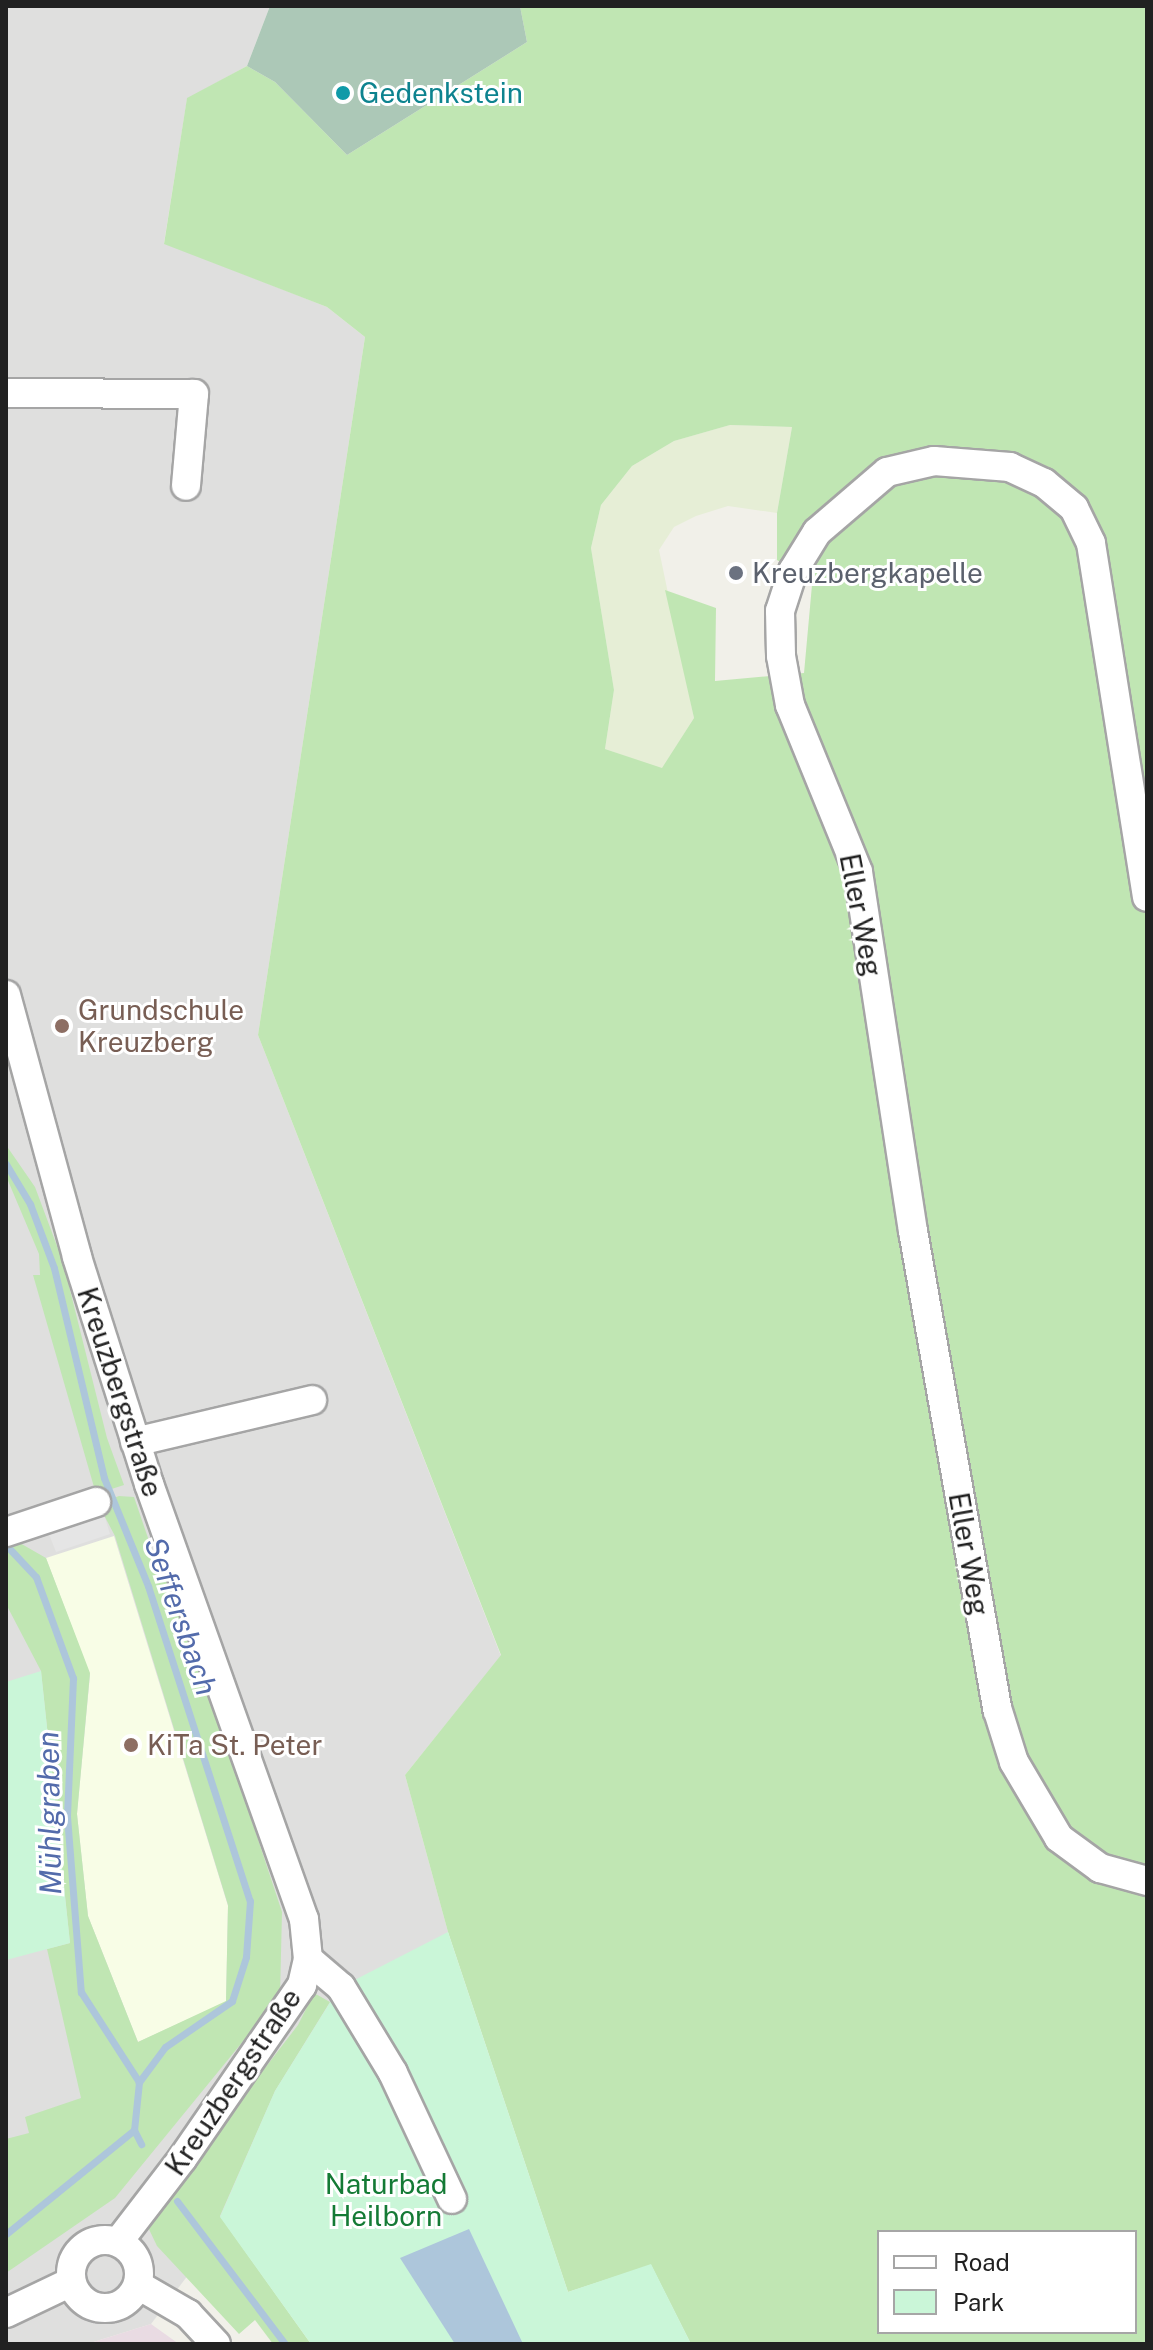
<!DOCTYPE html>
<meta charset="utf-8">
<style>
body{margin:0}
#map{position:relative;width:1153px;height:2350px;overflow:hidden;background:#f1f0e9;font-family:"Public Sans",sans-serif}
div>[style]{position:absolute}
.residential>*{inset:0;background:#dfdfde}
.industrial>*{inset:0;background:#e9dbe3}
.education>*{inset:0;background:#f8fde6}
.farmland>*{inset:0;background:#e6eed6}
.grass>*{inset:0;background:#c0e6b3}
.cemetery>*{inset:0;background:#acc8b7}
.park>*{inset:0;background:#caf6d8}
.parking>*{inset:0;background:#e5e5e5}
.water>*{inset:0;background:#adc6db}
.stream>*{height:7px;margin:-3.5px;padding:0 3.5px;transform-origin:3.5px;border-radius:3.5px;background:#adc6db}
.roads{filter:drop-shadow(2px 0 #a5a5a5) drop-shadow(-2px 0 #a5a5a5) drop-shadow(0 2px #a5a5a5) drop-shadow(0 -2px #a5a5a5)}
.minor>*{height:28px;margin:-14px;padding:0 14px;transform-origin:14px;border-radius:14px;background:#fff}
.minor>.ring{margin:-14px;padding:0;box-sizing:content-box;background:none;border:28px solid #fff;border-radius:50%}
.dots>*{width:22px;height:22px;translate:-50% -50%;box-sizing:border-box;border:4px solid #fff;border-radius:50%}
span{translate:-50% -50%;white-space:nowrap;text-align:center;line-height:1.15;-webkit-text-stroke:6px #fff;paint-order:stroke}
.culture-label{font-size:28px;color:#0d838f}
.left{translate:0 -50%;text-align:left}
.worship-label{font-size:28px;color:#5b616d}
.street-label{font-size:28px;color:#212121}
.education-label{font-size:28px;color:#785e54}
.park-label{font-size:28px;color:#147a35}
.water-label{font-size:30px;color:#536bab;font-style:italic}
.frame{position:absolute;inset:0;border:8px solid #212121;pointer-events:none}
.legend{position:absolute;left:877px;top:2230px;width:260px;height:104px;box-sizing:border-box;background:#fff;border:2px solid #a6a6a6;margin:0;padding:10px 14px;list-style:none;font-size:24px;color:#212121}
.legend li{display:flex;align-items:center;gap:16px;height:40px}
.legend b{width:40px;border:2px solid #a6a6a6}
</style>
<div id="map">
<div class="residential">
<i style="clip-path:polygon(6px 6px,270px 6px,247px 66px,187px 99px,164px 243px,327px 307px,365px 337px,258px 1035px,501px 1656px,405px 1775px,448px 1932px,151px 2324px,87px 2344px,6px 2344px)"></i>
</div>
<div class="industrial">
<i style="clip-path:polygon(151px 2324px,179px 2344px,87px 2344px)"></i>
</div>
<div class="education">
<i style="clip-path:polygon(114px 1536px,228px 1906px,226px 2002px,138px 2042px,88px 1916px,77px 1814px,90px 1675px,46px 1558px)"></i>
</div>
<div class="farmland">
<i style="clip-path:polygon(730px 425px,792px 427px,777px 513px,728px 506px,696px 516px,674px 527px,659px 550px,694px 718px,662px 769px,605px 749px,614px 690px,591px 548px,601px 505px,632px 466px,674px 441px)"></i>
</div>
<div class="grass">
<i style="clip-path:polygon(evenodd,520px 6px,1147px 6px,1147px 2344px,691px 2344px,651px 2265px,568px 2292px,448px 1932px,405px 1775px,501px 1655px,258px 1035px,365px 337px,327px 307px,164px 244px,187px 98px,247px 66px,275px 82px,347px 155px,527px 42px,520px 6px,730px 425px,792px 427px,777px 513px,777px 560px,812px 585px,804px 673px,715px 681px,716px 608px,665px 590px,694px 718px,662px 768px,605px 749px,614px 690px,591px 548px,601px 505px,632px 466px,674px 441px,730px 425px,520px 6px,879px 2232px,1135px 2232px,1135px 2332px,879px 2332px,879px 2232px)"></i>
<i style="clip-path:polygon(6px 1145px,35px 1187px,63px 1262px,107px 1438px,124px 1485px,96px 1494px,33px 1275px,40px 1275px,39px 1254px,6px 1176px)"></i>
<i style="clip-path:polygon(119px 1496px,134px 1497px,160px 1573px,173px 1582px,282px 1912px,280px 1996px,115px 2198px,6px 2273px,6px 2139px,29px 2133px,25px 2117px,81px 2098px,47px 1949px,70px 1943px,41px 1671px,6px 1604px,6px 1535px,46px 1558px,90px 1673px,77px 1814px,88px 1916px,138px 2042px,226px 2001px,228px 1905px,115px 1536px,98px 1504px)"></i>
<i style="clip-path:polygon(314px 1993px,330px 2002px,275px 2091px,220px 2216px,311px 2344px,273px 2344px,255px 2320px,239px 2334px,157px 2246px,146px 2223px,298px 2025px)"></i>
</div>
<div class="cemetery">
<i style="clip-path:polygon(270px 6px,520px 6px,527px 42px,347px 155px,275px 82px,247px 66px)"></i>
</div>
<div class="park">
<i style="clip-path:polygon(41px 1671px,70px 1943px,6px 1960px,6px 1682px)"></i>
<i style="clip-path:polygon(448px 1932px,568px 2292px,651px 2264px,691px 2344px,311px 2344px,220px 2217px,275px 2091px,339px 1988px)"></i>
</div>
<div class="parking">
<i style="clip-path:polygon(102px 1508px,110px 1534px,56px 1552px,46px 1527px)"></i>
</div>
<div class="water">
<i style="clip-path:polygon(469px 2229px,523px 2344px,455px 2344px,400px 2258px)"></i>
</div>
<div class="stream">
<i style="left:6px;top:1164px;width:47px;rotate:59deg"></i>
<i style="left:30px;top:1204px;width:68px;rotate:69.4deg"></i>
<i style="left:54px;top:1268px;width:216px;rotate:76.6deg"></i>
<i style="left:104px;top:1478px;width:117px;rotate:67.8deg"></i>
<i style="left:148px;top:1586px;width:331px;rotate:72.1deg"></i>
<i style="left:250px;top:1901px;width:56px;rotate:94.1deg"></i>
<i style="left:246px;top:1957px;width:46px;rotate:107.7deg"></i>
<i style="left:232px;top:2001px;width:81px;rotate:145.5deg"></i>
<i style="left:165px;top:2047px;width:44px;rotate:126.6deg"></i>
<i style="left:139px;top:2082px;width:48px;rotate:95.9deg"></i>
<i style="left:134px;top:2130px;width:16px;rotate:63deg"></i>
<i style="left:6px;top:1545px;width:44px;rotate:46.8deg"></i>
<i style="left:36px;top:1577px;width:108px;rotate:69.9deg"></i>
<i style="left:73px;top:1678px;width:138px;rotate:92.5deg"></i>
<i style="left:67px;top:1816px;width:177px;rotate:85.5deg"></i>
<i style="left:81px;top:1992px;width:107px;rotate:57.2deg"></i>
<i style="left:177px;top:2201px;width:179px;rotate:52.9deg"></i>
<i style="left:6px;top:2234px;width:165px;rotate:-39.1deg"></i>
</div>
<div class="roads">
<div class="minor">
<i style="left:6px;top:393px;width:188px;rotate:0.3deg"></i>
<i style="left:194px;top:394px;width:92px;rotate:95deg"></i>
<i style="left:1147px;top:897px;width:358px;rotate:-99deg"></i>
<i style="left:1091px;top:543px;width:39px;rotate:-116deg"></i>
<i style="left:1074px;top:508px;width:39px;rotate:-140deg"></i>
<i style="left:1044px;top:483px;width:38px;rotate:-155deg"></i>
<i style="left:1010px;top:467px;width:76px;rotate:-175.5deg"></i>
<i style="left:934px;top:461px;width:48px;rotate:166.8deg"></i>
<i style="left:887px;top:472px;width:92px;rotate:139.4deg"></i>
<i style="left:817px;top:532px;width:46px;rotate:121.6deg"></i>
<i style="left:793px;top:571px;width:42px;rotate:108deg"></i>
<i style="left:780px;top:611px;width:45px;rotate:88.7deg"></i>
<i style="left:781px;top:656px;width:50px;rotate:79.6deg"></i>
<i style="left:790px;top:705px;width:180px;rotate:67.8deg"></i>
<i style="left:858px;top:872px;width:363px;rotate:81.3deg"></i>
<i style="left:913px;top:1231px;width:487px;rotate:80deg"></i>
<i style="left:998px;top:1711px;width:53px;rotate:72.6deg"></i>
<i style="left:1014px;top:1762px;width:88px;rotate:59.4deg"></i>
<i style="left:1059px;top:1838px;width:51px;rotate:36.2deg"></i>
<i style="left:1100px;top:1868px;width:49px;rotate:15.5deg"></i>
<i style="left:6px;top:995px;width:271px;rotate:74.8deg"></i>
<i style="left:77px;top:1257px;width:238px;rotate:72.4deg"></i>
<i style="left:149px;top:1484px;width:462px;rotate:70.4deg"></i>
<i style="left:304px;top:1919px;width:40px;rotate:84.3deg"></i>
<i style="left:308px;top:1959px;width:27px;rotate:103deg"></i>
<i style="left:302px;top:1985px;width:211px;rotate:124.6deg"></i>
<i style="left:182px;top:2159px;width:105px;rotate:127.6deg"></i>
<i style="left:135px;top:1442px;width:182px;rotate:-13.3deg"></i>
<i style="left:6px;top:1532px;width:95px;rotate:-18.4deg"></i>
<i style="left:308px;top:1959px;width:43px;rotate:40.3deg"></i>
<i style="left:341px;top:1987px;width:100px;rotate:58.8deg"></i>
<i style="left:393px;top:2073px;width:139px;rotate:64.9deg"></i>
<i class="ring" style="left:71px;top:2240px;width:40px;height:40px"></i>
<i style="left:138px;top:2285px;width:58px;rotate:30.1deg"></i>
<i style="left:188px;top:2314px;width:41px;rotate:47deg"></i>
<i style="left:6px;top:2313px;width:72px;rotate:-25.5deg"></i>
</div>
</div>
<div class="dots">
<i style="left:343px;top:93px;background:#0f9aa8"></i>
<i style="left:736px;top:573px;background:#6b7280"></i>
<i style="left:62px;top:1026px;background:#8d6e63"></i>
<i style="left:131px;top:1745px;background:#8d6e63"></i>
</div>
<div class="culture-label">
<span class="left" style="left:359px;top:93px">Gedenkstein</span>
</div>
<div class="worship-label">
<span class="left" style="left:752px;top:573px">Kreuzbergkapelle</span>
</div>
<div class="street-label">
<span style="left:861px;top:915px;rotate:79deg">Eller Weg</span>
<span style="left:120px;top:1392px;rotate:72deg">Kreuzbergstraße</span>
<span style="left:969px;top:1554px;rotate:80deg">Eller Weg</span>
<span style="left:233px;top:2082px;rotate:-56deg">Kreuzbergstraße</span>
</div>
<div class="education-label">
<span class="left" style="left:78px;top:1026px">Grundschule<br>Kreuzberg</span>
<span class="left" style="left:147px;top:1745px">KiTa St. Peter</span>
</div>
<div class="park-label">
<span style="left:386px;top:2200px">Naturbad<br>Heilborn</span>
</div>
<div class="water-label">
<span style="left:181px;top:1616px;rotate:71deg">Seffersbach</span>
<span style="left:49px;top:1813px;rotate:-91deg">Mühlgraben</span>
</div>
<div class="frame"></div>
<ul class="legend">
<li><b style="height:10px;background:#fff"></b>Road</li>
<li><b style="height:22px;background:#caf6d8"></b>Park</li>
</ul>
</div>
